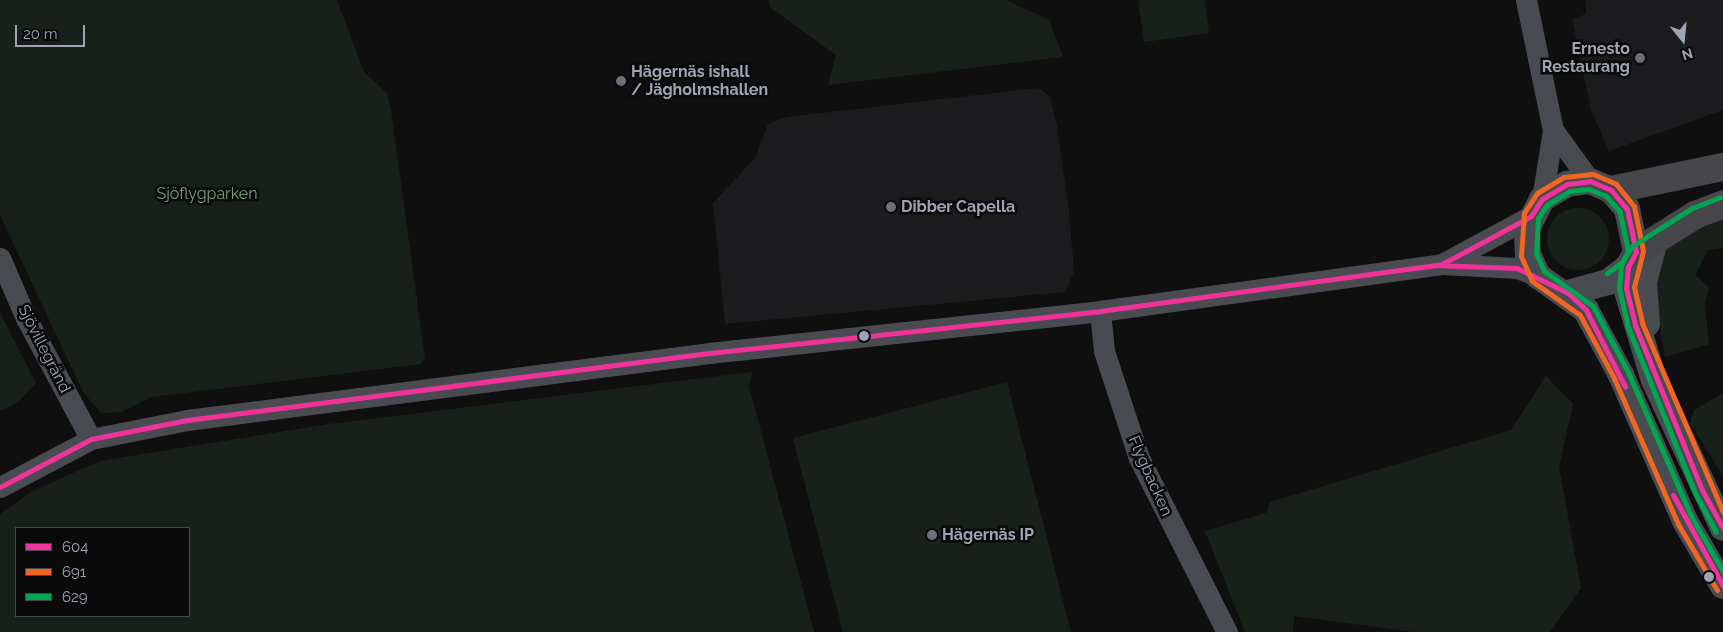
<!DOCTYPE html>
<meta charset="utf-8">
<style>
body{margin:0}
#map{position:relative;width:1723px;height:632px;overflow:hidden;background:#0f0f10;font-family:Raleway,sans-serif}
div>[style]{position:absolute}
.built>*{inset:0;background:#1c1c1e}
.green>*{inset:0;background:#19201a}
.round{border-radius:50%}
.minor>*{height:21px;margin:-10.5px;padding:0 10.5px;transform-origin:10.5px;border-radius:10.5px;background:#484b50}
.tertiary>*{height:26px;margin:-13px;padding:0 13px;transform-origin:13px;border-radius:13px;background:#484b50}
.motorway>*{height:28px;margin:-14px;padding:0 14px;transform-origin:14px;border-radius:14px;background:#46464b}
.bus-1>*{height:5px;margin:-2.5px;padding:0 2.5px;transform-origin:2.5px;border-radius:2.5px;background:#ef339a}
.bus-2>*{height:5px;margin:-2.5px;padding:0 2.5px;transform-origin:2.5px;border-radius:2.5px;background:#f26522}
.bus-3>*{height:5px;margin:-2.5px;padding:0 2.5px;transform-origin:2.5px;border-radius:2.5px;background:#00a651}
.dots>*{width:14px;height:14px;translate:-50% -50%;box-sizing:border-box;border:2px solid #0a0a0b;border-radius:50%}
span{translate:-50% -50%;white-space:nowrap;text-align:center;line-height:1.15;-webkit-text-stroke:5px #0a0a0b;paint-order:stroke}
.poi-label{font-size:16px;color:#9ea4b3;font-weight:700}
.right{translate:-100% -50%;text-align:right}
.left{translate:0 -50%;text-align:left}
.park-label{font-size:16px;color:#73a076}
.street-label{font-size:16px;color:#9ea4b3}
.legend{position:absolute;left:15px;top:527px;width:175px;height:90px;box-sizing:border-box;background:#0a0a0b;border:1px solid #45484e;margin:0;padding:6px 9px;list-style:none;font-size:15px;color:#9ea4b3}
.legend li{display:flex;align-items:center;gap:10px;height:25px}
.legend b{width:25px;border:1px solid #45484e}
.north{position:absolute;left:1658px;top:15px;width:50px;height:50px;-webkit-text-stroke:4px #0a0a0b;paint-order:stroke;rotate:163deg;font-size:14px;font-weight:700;line-height:20px;text-align:center;color:#9ea4b3}
.north::after{content:'';display:block;margin:auto;width:18px;height:22px;background:#9ea4b3;clip-path:polygon(50% 0,100% 100%,50% 72%,0 100%)}
.scale{position:absolute;left:15px;top:25px;width:70px;height:22px;box-sizing:border-box;border:2px solid #9ea4b3;border-top:0;padding-left:6px;font-size:15px;line-height:18px;white-space:nowrap;color:#9ea4b3;-webkit-text-stroke:4px #0a0a0b;paint-order:stroke}
</style>
<div id="map">
<div class="built">
<i style="clip-path:polygon(1586px 0,1723px 0,1723px 110px,1609px 151px,1591px 110px,1572px 19px,1586px 14px)"></i>
<i style="clip-path:polygon(1038px 88px,1050px 96px,1057px 126px,1069px 211px,1074px 272px,1065px 292px,725px 324px,713px 203px,755px 158px,768px 124px,787px 117px)"></i>
</div>
<div class="green">
<i style="clip-path:polygon(0 0,337px 0,364px 72px,387px 93px,391px 110px,425px 359px,421px 364px,151px 397px,121px 412px,101px 413px,83px 392px,0 215px)"></i>
<i style="clip-path:polygon(768px 0,1006px 0,1049px 20px,1063px 57px,828px 85px,836px 55px,771px 8px)"></i>
<i style="clip-path:polygon(1138px 0,1205px 0,1209px 33px,1144px 42px)"></i>
<i class="round" style="left:1547px;top:208px;width:62px;height:62px"></i>
<i style="clip-path:polygon(1723px 216px,1723px 248px,1708px 250px,1695px 275px,1709px 288px,1705px 304px,1709px 344px,1665px 357px,1654px 292px,1665px 250px,1683px 232px)"></i>
<i style="clip-path:polygon(0 313px,36px 383px,19px 401px,0 411px)"></i>
<i style="clip-path:polygon(evenodd,752px 372px,749px 386px,814px 632px,0 632px,0 514px,33px 491px,100px 461px,329px 424px,752px 372px,16px 528px,189px 528px,189px 616px,16px 616px,16px 528px)"></i>
<i style="clip-path:polygon(1546px 376px,1573px 404px,1559px 467px,1581px 588px,1550px 632px,1414px 632px,1294px 616px,1293px 632px,1245px 632px,1205px 531px,1266px 513px,1270px 502px,1511px 430px)"></i>
<i style="clip-path:polygon(1007px 382px,1071px 632px,843px 632px,793px 438px)"></i>
<i style="clip-path:polygon(1723px 393px,1723px 476px,1690px 423px,1694px 410px)"></i>
</div>
<div class="minor">
<i style="left:1526px;top:0;width:133px;rotate:78.3deg"></i>
<i style="left:1542px;top:199px;width:70px;rotate:-80.9deg"></i>
<i style="left:1553px;top:130px;width:63px;rotate:54deg"></i>
<i style="left:0;top:258px;width:65px;rotate:66.6deg"></i>
<i style="left:26px;top:318px;width:137px;rotate:61.8deg"></i>
<i style="left:1442px;top:264px;width:101px;rotate:-28.3deg"></i>
<i style="left:1100px;top:311px;width:40px;rotate:84.3deg"></i>
<i style="left:1104px;top:351px;width:113px;rotate:71.9deg"></i>
<i style="left:1139px;top:458px;width:195px;rotate:63.2deg"></i>
<i style="left:0;top:487px;width:103px;rotate:-27.8deg"></i>
<i style="left:91px;top:439px;width:98px;rotate:-11.2deg"></i>
<i style="left:187px;top:420px;width:526px;rotate:-7.31deg"></i>
<i style="left:709px;top:353px;width:393px;rotate:-6.1deg"></i>
<i style="left:1100px;top:311px;width:345px;rotate:-7.8deg"></i>
<i style="left:1442px;top:264px;width:75px;rotate:3.1deg"></i>
<i style="left:1517px;top:268px;width:22px;rotate:21deg"></i>
</div>
<div class="tertiary">
<i style="left:1628px;top:267px;width:21px;rotate:95deg"></i>
<i style="left:1626px;top:288px;width:96px;rotate:73.1deg"></i>
<i style="left:1654px;top:380px;width:163px;rotate:65deg"></i>
<i style="left:1568px;top:293px;width:41px;rotate:-15.4deg"></i>
<i style="left:1608px;top:282px;width:25px;rotate:-37deg"></i>
<i style="left:1628px;top:267px;width:17px;rotate:-62deg"></i>
<i style="left:1636px;top:252px;width:44px;rotate:-101.8deg"></i>
<i style="left:1627px;top:209px;width:25px;rotate:-130deg"></i>
<i style="left:1611px;top:190px;width:23px;rotate:-157deg"></i>
<i style="left:1590px;top:181px;width:23px;rotate:173deg"></i>
<i style="left:1567px;top:184px;width:29px;rotate:149deg"></i>
<i style="left:1542px;top:199px;width:34px;rotate:117deg"></i>
<i style="left:1527px;top:229px;width:25px;rotate:88deg"></i>
<i style="left:1528px;top:254px;width:24px;rotate:66deg"></i>
<i style="left:1538px;top:276px;width:59px;rotate:35.3deg"></i>
<i style="left:1586px;top:310px;width:74px;rotate:61.7deg"></i>
<i style="left:1621px;top:375px;width:159px;rotate:66.3deg"></i>
<i style="left:1685px;top:521px;width:75px;rotate:59.7deg"></i>
<i style="left:1647px;top:324px;width:42px;rotate:-94.1deg"></i>
<i style="left:1644px;top:282px;width:43px;rotate:-75.3deg"></i>
</div>
<div class="motorway">
<i style="left:1611px;top:190px;width:114px;rotate:-11.6deg"></i>
<i style="left:1636px;top:252px;width:70px;rotate:-32.1deg"></i>
<i style="left:1695px;top:215px;width:30px;rotate:-21deg"></i>
</div>
<div class="bus-1">
<i style="left:1435px;top:265px;width:82px;rotate:2.1deg"></i>
<i style="left:1517px;top:268px;width:57px;rotate:26.1deg"></i>
<i style="left:1568px;top:293px;width:25px;rotate:43deg"></i>
<i style="left:1586px;top:310px;width:86px;rotate:63.1deg"></i>
<i style="left:0;top:487px;width:103px;rotate:-27.8deg"></i>
<i style="left:91px;top:439px;width:98px;rotate:-11.2deg"></i>
<i style="left:187px;top:420px;width:526px;rotate:-7.31deg"></i>
<i style="left:709px;top:353px;width:393px;rotate:-6.1deg"></i>
<i style="left:1100px;top:311px;width:345px;rotate:-7.8deg"></i>
<i style="left:1442px;top:264px;width:101px;rotate:-28.3deg"></i>
<i style="left:1531px;top:216px;width:20px;rotate:-57deg"></i>
<i style="left:1542px;top:199px;width:29px;rotate:-31deg"></i>
<i style="left:1567px;top:184px;width:23px;rotate:-7deg"></i>
<i style="left:1590px;top:181px;width:23px;rotate:23deg"></i>
<i style="left:1611px;top:190px;width:25px;rotate:50deg"></i>
<i style="left:1627px;top:209px;width:44px;rotate:78.2deg"></i>
<i style="left:1636px;top:252px;width:17px;rotate:118deg"></i>
<i style="left:1628px;top:267px;width:21px;rotate:95deg"></i>
<i style="left:1626px;top:288px;width:38px;rotate:76deg"></i>
<i style="left:1635px;top:325px;width:178px;rotate:67.9deg"></i>
<i style="left:1702px;top:490px;width:43px;rotate:61.1deg"></i>
<i style="left:1673px;top:495px;width:104px;rotate:61.2deg"></i>
</div>
<div class="bus-2">
<i style="left:1717px;top:590px;width:77px;rotate:-120.6deg"></i>
<i style="left:1678px;top:524px;width:159px;rotate:-113.7deg"></i>
<i style="left:1614px;top:378px;width:72px;rotate:-118.4deg"></i>
<i style="left:1580px;top:315px;width:59px;rotate:-144.7deg"></i>
<i style="left:1532px;top:281px;width:27px;rotate:-114deg"></i>
<i style="left:1521px;top:256px;width:43px;rotate:-86deg"></i>
<i style="left:1524px;top:213px;width:24px;rotate:-57deg"></i>
<i style="left:1537px;top:193px;width:31px;rotate:-31deg"></i>
<i style="left:1564px;top:177px;width:29px;rotate:-6deg"></i>
<i style="left:1593px;top:174px;width:25px;rotate:23deg"></i>
<i style="left:1616px;top:184px;width:28px;rotate:51deg"></i>
<i style="left:1634px;top:206px;width:46px;rotate:78.7deg"></i>
<i style="left:1643px;top:251px;width:37px;rotate:104deg"></i>
<i style="left:1634px;top:287px;width:37px;rotate:77deg"></i>
<i style="left:1642px;top:323px;width:206px;rotate:66.8deg"></i>
</div>
<div class="bus-3">
<i style="left:1607px;top:273px;width:19px;rotate:-36deg"></i>
<i style="left:1622px;top:262px;width:19px;rotate:-58deg"></i>
<i style="left:1632px;top:246px;width:71px;rotate:-32.3deg"></i>
<i style="left:1692px;top:208px;width:30px;rotate:-21deg"></i>
<i style="left:1716px;top:532px;width:44px;rotate:-118.3deg"></i>
<i style="left:1695px;top:493px;width:179px;rotate:-112deg"></i>
<i style="left:1628px;top:327px;width:40px;rotate:-103deg"></i>
<i style="left:1619px;top:288px;width:23px;rotate:-85deg"></i>
<i style="left:1621px;top:265px;width:16px;rotate:-63deg"></i>
<i style="left:1628px;top:251px;width:40px;rotate:-102deg"></i>
<i style="left:1620px;top:212px;width:21px;rotate:-131deg"></i>
<i style="left:1606px;top:196px;width:18px;rotate:-158deg"></i>
<i style="left:1589px;top:189px;width:19px;rotate:174deg"></i>
<i style="left:1570px;top:191px;width:27px;rotate:149deg"></i>
<i style="left:1547px;top:205px;width:16px;rotate:125deg"></i>
<i style="left:1538px;top:218px;width:35px;rotate:93deg"></i>
<i style="left:1536px;top:253px;width:20px;rotate:66deg"></i>
<i style="left:1544px;top:271px;width:60px;rotate:35.5deg"></i>
<i style="left:1593px;top:306px;width:75px;rotate:62.1deg"></i>
<i style="left:1628px;top:372px;width:159px;rotate:66.3deg"></i>
<i style="left:1692px;top:518px;width:61px;rotate:59.7deg"></i>
</div>
<div class="dots">
<i style="left:1640px;top:58px;background:#6c707a"></i>
<i style="left:621px;top:81px;background:#6c707a"></i>
<i style="left:891px;top:207px;background:#6c707a"></i>
<i style="left:864px;top:336px;background:#9ea4b3"></i>
<i style="left:932px;top:535px;background:#6c707a"></i>
<i style="left:1709px;top:577px;background:#9ea4b3"></i>
</div>
<div class="poi-label">
<span class="right" style="left:1630px;top:58px">Ernesto<br>Restaurang</span>
<span class="left" style="left:631px;top:81px">Hägernäs ishall<br>/ Jägholmshallen</span>
<span class="left" style="left:901px;top:207px">Dibber Capella</span>
<span class="left" style="left:942px;top:535px">Hägernäs IP</span>
</div>
<div class="park-label">
<span style="left:207px;top:194px">Sjöflygparken</span>
</div>
<div class="street-label">
<span style="left:44px;top:349px;rotate:63deg">Sjövillegränd</span>
<span style="left:1150px;top:476px;rotate:66deg">Flygbacken</span>
</div>
<ul class="legend">
<li><b style="height:6px;background:#ef339a"></b>604</li>
<li><b style="height:6px;background:#f26522"></b>691</li>
<li><b style="height:6px;background:#00a651"></b>629</li>
</ul>
<div class="north">N</div>
<div class="scale">20 m</div>
</div>
